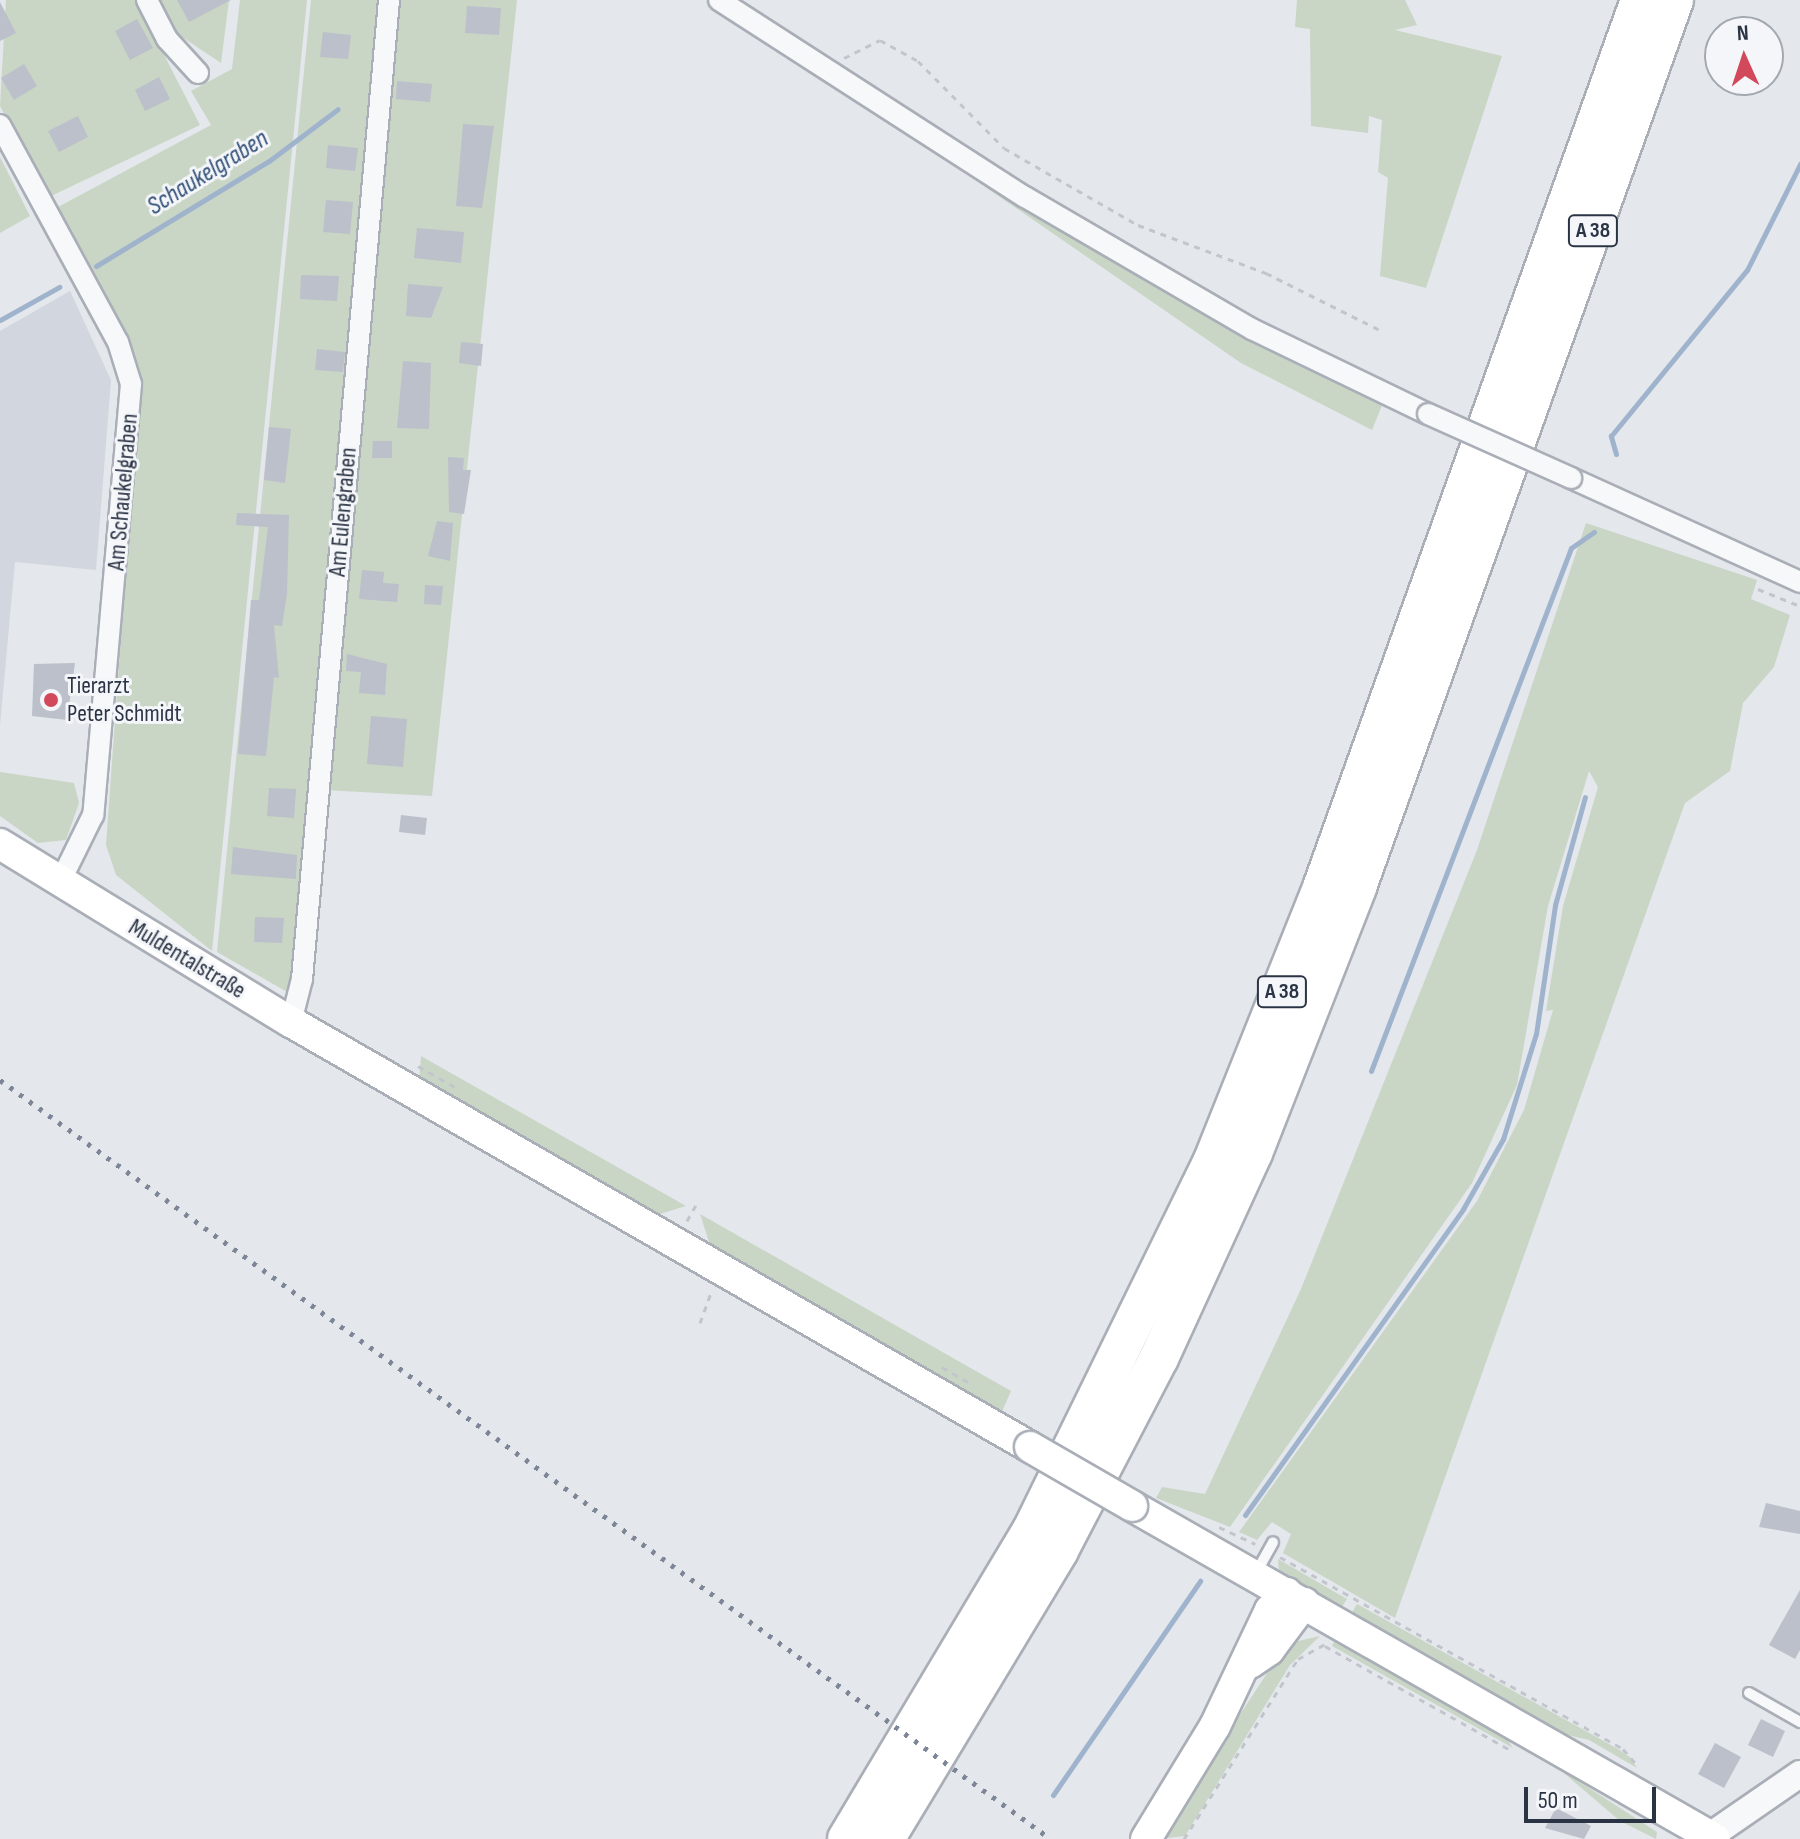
<!DOCTYPE html>
<meta charset="utf-8">
<style>
body{margin:0}
#map{position:relative;width:1800px;height:1839px;overflow:hidden;background:#e4e7ec;font-family:"Sofia Sans Condensed",sans-serif}
div>[style]{position:absolute}
.built>*{inset:0;background:#d2d6de}
.green>*{inset:0;background:#c9d6c5}
.stream>*{height:5px;margin:-2.5px;padding:0 2.5px;transform-origin:2.5px;border-radius:2.5px;background:#9fb4cc}
.building>*{inset:0;background:#bbc0ca}
.path>*{height:3px;margin-top:-1.5px;transform-origin:0;background:repeating-linear-gradient(90deg,#c2c5cb 0 6px,transparent 0 12px)}
.roads{filter:drop-shadow(2px 0 #a9aeb7) drop-shadow(-2px 0 #a9aeb7) drop-shadow(0 2px #a9aeb7) drop-shadow(0 -2px #a9aeb7)}
.service>*{height:10px;margin:-5px;padding:0 5px;transform-origin:5px;border-radius:5px;background:#f7f8fa}
.minor>*{height:20px;margin:-10px;padding:0 10px;transform-origin:10px;border-radius:10px;background:#f7f8fa}
.tertiary>*{height:26px;margin:-13px;padding:0 13px;transform-origin:13px;border-radius:13px;background:#f7f8fa}
.secondary>*{height:30px;margin:-15px;padding:0 15px;transform-origin:15px;border-radius:15px;background:#fff}
.motorway>*{height:38px;margin:-19px;padding:0 19px;transform-origin:19px;border-radius:19px;background:#fff}
.rail>*{height:5px;margin-top:-2.5px;transform-origin:0;background:repeating-linear-gradient(90deg,#7d8696 0 4px,transparent 0 12px)}
.bridges{filter:drop-shadow(2px 0 #a9aeb7) drop-shadow(-2px 0 #a9aeb7) drop-shadow(0 2px #a9aeb7) drop-shadow(0 -2px #a9aeb7)}
.minor-bridge>*{height:20px;margin:-10px;padding:0 10px;transform-origin:10px;border-radius:10px;background:#f7f8fa}
.secondary-bridge>*{height:30px;margin:-15px;padding:0 15px;transform-origin:15px;border-radius:15px;background:#fff}
.dots>*{width:22px;height:22px;translate:-50% -50%;box-sizing:border-box;border:4px solid #f4f6f9;border-radius:50%}
span{translate:-50% -50%;white-space:nowrap;text-align:center;line-height:1.15;-webkit-text-stroke:6px #f4f6f9;paint-order:stroke}
.shield-label span{padding:2px 6px;background:#f4f6f9;border:2px solid;border-radius:6px;-webkit-text-stroke-width:0}
.shield-label{font-size:22px;color:#2b3445;font-weight:700}
.street-label{font-size:24px;color:#2b3445}
.poi-label{font-size:24px;color:#2b3445}
.left{translate:0 -50%;text-align:left}
.water-label{font-size:26px;color:#34527a;font-style:italic}
.north{position:absolute;left:1704px;top:16px;width:80px;height:80px;box-sizing:border-box;background:#f4f6f9;border:2px solid #a4a8b1;border-radius:50%;rotate:357deg;font-size:22px;font-weight:700;line-height:32px;text-align:center;color:#2b3445}
.north::after{content:'';display:block;margin:auto;width:28px;height:36px;background:#d1495b;clip-path:polygon(50% 0,100% 100%,50% 72%,0 100%)}
.scale{position:absolute;left:1524px;top:1787px;width:132px;height:36px;box-sizing:border-box;border:4px solid #2b3445;border-top:0;padding-left:10px;font-size:24px;line-height:28px;white-space:nowrap;color:#2b3445;-webkit-text-stroke:6px #f4f6f9;paint-order:stroke}
</style>
<div id="map">
<div class="built">
<i style="clip-path:polygon(70px 291px,111px 380px,96px 570px,15px 562px,0 725px,0 331px)"></i>
</div>
<div class="green">
<i style="clip-path:polygon(6px 0,136px 0,200px 125px,49px 197px,0 106px)"></i>
<i style="clip-path:polygon(154px 0,229px 0,221px 63px,167px 27px)"></i>
<i style="clip-path:polygon(240px 0,307px 0,212px 951px,116px 875px,106px 845px,139px 386px,130px 343px,58px 207px,211px 125px,191px 91px,232px 69px)"></i>
<i style="clip-path:polygon(311px 0,381px 0,296px 997px,217px 952px)"></i>
<i style="clip-path:polygon(395px 0,517px 0,432px 796px,325px 790px)"></i>
<i style="clip-path:polygon(1297px 0,1405px 0,1417px 25px,1395px 30px,1502px 56px,1426px 288px,1380px 276px,1388px 178px,1378px 172px,1382px 120px,1369px 116px,1368px 133px,1311px 126px,1310px 29px,1295px 27px)"></i>
<i style="clip-path:polygon(0 157px,30px 216px,0 233px)"></i>
<i style="clip-path:polygon(990px 178px,1385px 398px,1372px 430px,1241px 363px,984px 186px)"></i>
<i style="clip-path:polygon(1586px 523px,1757px 580px,1751px 599px,1790px 615px,1774px 667px,1743px 703px,1730px 771px,1685px 803px,1395px 1618px,1283px 1553px,1291px 1534px,1272px 1522px,1257px 1540px,1239px 1532px,1477px 1201px,1524px 1110px,1553px 1010px,1546px 1011px,1563px 906px,1598px 787px,1589px 771px,1548px 906px,1517px 1085px,1472px 1183px,1230px 1527px,1156px 1498px,1162px 1487px,1205px 1494px,1301px 1289px,1477px 850px)"></i>
<i style="clip-path:polygon(0 772px,74px 783px,79px 803px,66px 840px,38px 843px,0 816px)"></i>
<i style="clip-path:polygon(421px 1056px,686px 1206px,650px 1217px,419px 1081px)"></i>
<i style="clip-path:polygon(700px 1214px,1011px 1391px,1000px 1416px,712px 1251px)"></i>
<i style="clip-path:polygon(1278px 1559px,1347px 1599px,1341px 1608px,1279px 1572px)"></i>
<i style="clip-path:polygon(1357px 1604px,1618px 1749px,1631px 1758px,1637px 1768px,1589px 1740px,1559px 1733px,1351px 1614px)"></i>
<i style="clip-path:polygon(1320px 1636px,1290px 1665px,1185px 1836px,1159px 1839px,1275px 1661px,1294px 1642px)"></i>
<i style="clip-path:polygon(1335px 1640px,1503px 1733px,1513px 1748px,1332px 1646px)"></i>
<i style="clip-path:polygon(1558px 1768px,1657px 1832px,1656px 1839px,1620px 1821px)"></i>
</div>
<div class="stream">
<i style="left:96px;top:266px;width:202px;rotate:-31.3deg"></i>
<i style="left:269px;top:161px;width:86px;rotate:-37deg"></i>
<i style="left:0;top:320px;width:68px;rotate:-29.2deg"></i>
<i style="left:1616px;top:454px;width:19px;rotate:-106deg"></i>
<i style="left:1611px;top:436px;width:215px;rotate:-50.7deg"></i>
<i style="left:1747px;top:270px;width:119px;rotate:-63.4deg"></i>
<i style="left:1371px;top:1071px;width:560px;rotate:-69.07deg"></i>
<i style="left:1571px;top:548px;width:28px;rotate:-35deg"></i>
<i style="left:1245px;top:1515px;width:376px;rotate:-54.5deg"></i>
<i style="left:1463px;top:1209px;width:81px;rotate:-60.3deg"></i>
<i style="left:1503px;top:1139px;width:110px;rotate:-72.6deg"></i>
<i style="left:1536px;top:1034px;width:130px;rotate:-81.6deg"></i>
<i style="left:1555px;top:905px;width:112px;rotate:-74.5deg"></i>
<i style="left:1053px;top:1795px;width:260px;rotate:-55.5deg"></i>
</div>
<div class="building">
<i style="clip-path:polygon(177px 0,231px 0,189px 22px)"></i>
<i style="clip-path:polygon(0 2px,16px 33px,0 41px)"></i>
<i style="clip-path:polygon(467px 6px,501px 8px,499px 35px,465px 33px)"></i>
<i style="clip-path:polygon(137px 19px,153px 48px,130px 60px,115px 31px)"></i>
<i style="clip-path:polygon(323px 32px,351px 35px,348px 59px,320px 57px)"></i>
<i style="clip-path:polygon(24px 64px,37px 86px,14px 100px,1px 78px)"></i>
<i style="clip-path:polygon(159px 77px,170px 99px,145px 111px,135px 90px)"></i>
<i style="clip-path:polygon(397px 81px,432px 84px,430px 102px,396px 99px)"></i>
<i style="clip-path:polygon(78px 116px,88px 137px,59px 152px,48px 131px)"></i>
<i style="clip-path:polygon(463px 124px,494px 126px,482px 208px,456px 206px)"></i>
<i style="clip-path:polygon(328px 145px,358px 148px,355px 171px,326px 168px)"></i>
<i style="clip-path:polygon(326px 200px,353px 202px,350px 234px,323px 232px)"></i>
<i style="clip-path:polygon(417px 228px,464px 232px,461px 263px,414px 258px)"></i>
<i style="clip-path:polygon(301px 275px,339px 276px,337px 301px,300px 299px)"></i>
<i style="clip-path:polygon(408px 284px,443px 287px,431px 318px,406px 316px)"></i>
<i style="clip-path:polygon(461px 342px,483px 344px,481px 366px,459px 363px)"></i>
<i style="clip-path:polygon(317px 349px,345px 352px,343px 372px,315px 370px)"></i>
<i style="clip-path:polygon(403px 361px,431px 363px,429px 429px,397px 428px)"></i>
<i style="clip-path:polygon(269px 427px,291px 429px,285px 483px,264px 480px)"></i>
<i style="clip-path:polygon(373px 441px,392px 441px,392px 458px,372px 458px)"></i>
<i style="clip-path:polygon(448px 457px,464px 458px,463px 470px,471px 470px,464px 514px,449px 512px)"></i>
<i style="clip-path:polygon(237px 513px,289px 515px,287px 594px,282px 626px,274px 625px,279px 678px,274px 677px,266px 756px,238px 754px,251px 600px,259px 600px,268px 527px,236px 525px)"></i>
<i style="clip-path:polygon(437px 521px,453px 523px,450px 561px,428px 556px)"></i>
<i style="clip-path:polygon(362px 570px,384px 572px,383px 583px,399px 584px,397px 602px,359px 599px)"></i>
<i style="clip-path:polygon(425px 585px,443px 586px,441px 605px,424px 604px)"></i>
<i style="clip-path:polygon(347px 654px,387px 664px,385px 695px,359px 693px,361px 672px,346px 671px)"></i>
<i style="clip-path:polygon(75px 663px,67px 720px,32px 716px,34px 664px)"></i>
<i style="clip-path:polygon(371px 716px,407px 719px,403px 767px,367px 764px)"></i>
<i style="clip-path:polygon(269px 788px,296px 789px,294px 818px,267px 816px)"></i>
<i style="clip-path:polygon(401px 815px,427px 818px,425px 835px,399px 832px)"></i>
<i style="clip-path:polygon(233px 847px,297px 855px,296px 879px,231px 874px)"></i>
<i style="clip-path:polygon(255px 917px,284px 918px,282px 943px,254px 942px)"></i>
<i style="clip-path:polygon(1766px 1503px,1800px 1511px,1800px 1534px,1759px 1527px)"></i>
<i style="clip-path:polygon(1800px 1590px,1800px 1650px,1795px 1659px,1769px 1645px)"></i>
<i style="clip-path:polygon(1761px 1719px,1785px 1731px,1773px 1757px,1748px 1745px)"></i>
<i style="clip-path:polygon(1715px 1743px,1741px 1757px,1724px 1788px,1698px 1774px)"></i>
<i style="clip-path:polygon(1556px 1808px,1591px 1826px,1584px 1839px,1545px 1828px)"></i>
</div>
<div class="path">
<i style="left:844px;top:58px;width:40px;rotate:-26.6deg"></i>
<i style="left:880px;top:40px;width:43px;rotate:28.9deg"></i>
<i style="left:918px;top:61px;width:122px;rotate:45.3deg"></i>
<i style="left:1004px;top:148px;width:155px;rotate:29.9deg"></i>
<i style="left:1138px;top:225px;width:137px;rotate:20.6deg"></i>
<i style="left:1266px;top:273px;width:127px;rotate:26.6deg"></i>
<i style="left:1758px;top:589px;width:45px;rotate:22deg"></i>
<i style="left:418px;top:1066px;width:48px;rotate:29.7deg"></i>
<i style="left:687px;top:1221px;width:21px;rotate:-61deg"></i>
<i style="left:700px;top:1323px;width:35px;rotate:-70deg"></i>
<i style="left:942px;top:1367px;width:32px;rotate:30deg"></i>
<i style="left:1219px;top:1527px;width:40px;rotate:25deg"></i>
<i style="left:1280px;top:1557px;width:393px;rotate:29.2deg"></i>
<i style="left:1623px;top:1749px;width:23px;rotate:49deg"></i>
<i style="left:1325px;top:1646px;width:212px;rotate:29.3deg"></i>
<i style="left:1184px;top:1839px;width:213px;rotate:-57.7deg"></i>
<i style="left:1298px;top:1659px;width:33px;rotate:-29deg"></i>
</div>
<div class="roads">
<div class="service">
<i style="left:1256px;top:1573px;width:35px;rotate:-61deg"></i>
<i style="left:1749px;top:1693px;width:59px;rotate:29.6deg"></i>
</div>
<div class="minor">
<i style="left:147px;top:0;width:44px;rotate:62.9deg"></i>
<i style="left:167px;top:39px;width:46px;rotate:47.6deg"></i>
<i style="left:719px;top:0;width:364px;rotate:32.8deg"></i>
<i style="left:1025px;top:197px;width:263px;rotate:30.2deg"></i>
<i style="left:1252px;top:329px;width:195px;rotate:25.8deg"></i>
<i style="left:0;top:125px;width:247px;rotate:61.5deg"></i>
<i style="left:118px;top:342px;width:44px;rotate:72.8deg"></i>
<i style="left:131px;top:384px;width:433px;rotate:95deg"></i>
<i style="left:93px;top:815px;width:75px;rotate:116.2deg"></i>
<i style="left:1571px;top:478px;width:252px;rotate:24.4deg"></i>
<i style="left:291px;top:1022px;width:44px;rotate:-75.7deg"></i>
<i style="left:302px;top:979px;width:983px;rotate:-84.92deg"></i>
</div>
<div class="tertiary">
<i style="left:1710px;top:1836px;width:109px;rotate:-34.6deg"></i>
</div>
<div class="secondary">
<i style="left:0;top:844px;width:341px;rotate:31.5deg"></i>
<i style="left:291px;top:1022px;width:852px;rotate:29.9deg"></i>
<i style="left:1132px;top:1506px;width:671px;rotate:29.73deg"></i>
<i style="left:1250px;top:1663px;width:23px;rotate:-34deg"></i>
<i style="left:1269px;top:1650px;width:59px;rotate:-53.3deg"></i>
<i style="left:1146px;top:1839px;width:132px;rotate:-58.6deg"></i>
<i style="left:1215px;top:1726px;width:128px;rotate:-64.6deg"></i>
<i style="left:1270px;top:1610px;width:24px;rotate:-45deg"></i>
</div>
<div class="motorway">
<i style="left:847px;top:1839px;width:358px;rotate:-59.1deg"></i>
<i style="left:1031px;top:1532px;width:411px;rotate:-63.9deg"></i>
<i style="left:1212px;top:1163px;width:299px;rotate:-68.2deg"></i>
<i style="left:1323px;top:885px;width:940px;rotate:-70.29deg"></i>
<i style="left:885px;top:1839px;width:337px;rotate:-58.9deg"></i>
<i style="left:1059px;top:1550px;width:216px;rotate:-62.5deg"></i>
<i style="left:1159px;top:1358px;width:226px;rotate:-65.4deg"></i>
<i style="left:1253px;top:1153px;width:286px;rotate:-68.6deg"></i>
<i style="left:1357px;top:887px;width:942px;rotate:-70.33deg"></i>
</div>
</div>
<div class="rail">
<i style="left:0;top:1080px;width:1296px;rotate:35.84deg"></i>
</div>
<div class="bridges">
<div class="minor-bridge">
<i style="left:1428px;top:414px;width:157px;rotate:24.1deg"></i>
</div>
<div class="secondary-bridge">
<i style="left:1030px;top:1447px;width:118px;rotate:30deg"></i>
</div>
</div>
<div class="dots">
<i style="left:51px;top:700px;background:#d1495b"></i>
</div>
<div class="shield-label">
<span style="left:1593px;top:231px">A 38</span>
<span style="left:1282px;top:992px">A 38</span>
</div>
<div class="street-label">
<span style="left:123px;top:492px;rotate:-85deg">Am Schaukelgraben</span>
<span style="left:343px;top:512px;rotate:-85deg">Am Eulengraben</span>
<span style="left:187px;top:959px;rotate:31deg">Muldentalstraße</span>
</div>
<div class="poi-label">
<span class="left" style="left:67px;top:700px">Tierarzt<br>Peter Schmidt</span>
</div>
<div class="water-label">
<span style="left:208px;top:173px;rotate:-32deg">Schaukelgraben</span>
</div>
<div class="north">N</div>
<div class="scale">50 m</div>
</div>
